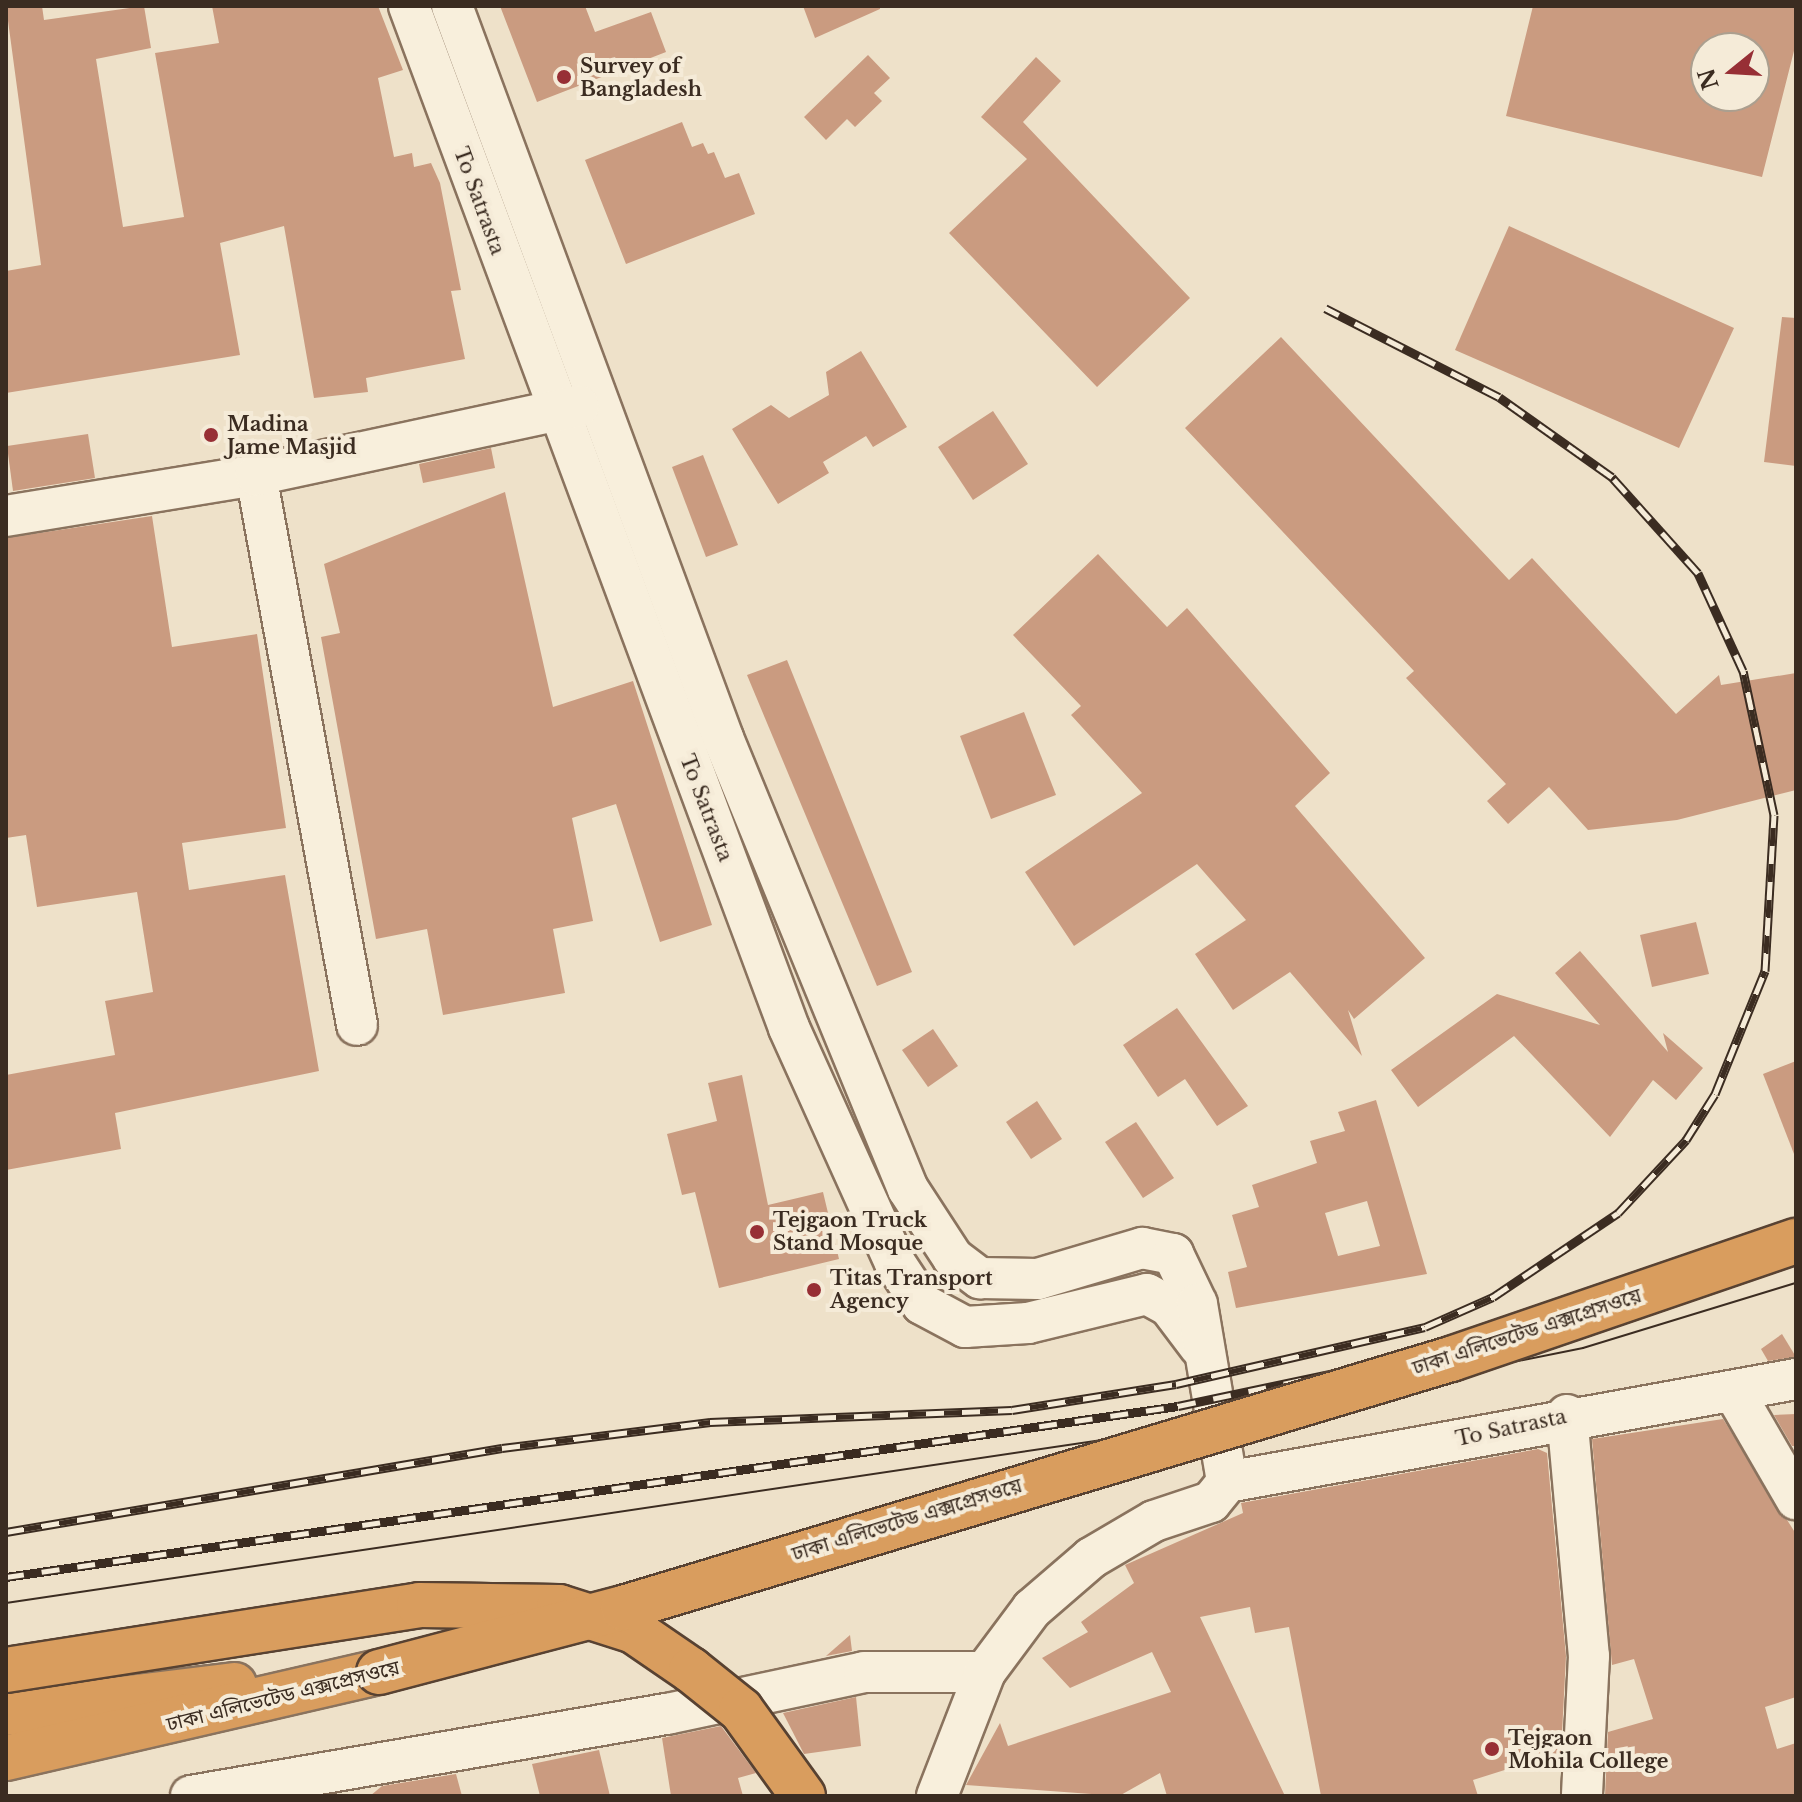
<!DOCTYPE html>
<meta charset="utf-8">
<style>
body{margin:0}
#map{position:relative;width:1802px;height:1802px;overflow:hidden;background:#eee1c9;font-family:"Libre Baskerville","Noto Sans Bengali",serif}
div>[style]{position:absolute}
.building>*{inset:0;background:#ca9b80}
.roads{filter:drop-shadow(2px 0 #8a735e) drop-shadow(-2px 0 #8a735e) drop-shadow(0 2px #8a735e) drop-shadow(0 -2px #8a735e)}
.minor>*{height:40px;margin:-20px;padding:0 20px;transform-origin:20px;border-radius:20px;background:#f8efdc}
.highway>*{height:44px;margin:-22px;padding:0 22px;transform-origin:22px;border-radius:22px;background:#d99d5e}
.tram>*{height:2px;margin:-1px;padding:0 1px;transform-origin:1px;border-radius:1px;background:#3b2c21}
.rail>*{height:9px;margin-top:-4.5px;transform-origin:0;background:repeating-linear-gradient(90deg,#f5ebd8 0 18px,#3b2c21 0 36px);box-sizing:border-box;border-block:2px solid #3b2c21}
.bridges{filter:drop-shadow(2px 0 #584232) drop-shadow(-2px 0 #584232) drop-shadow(0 2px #584232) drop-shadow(0 -2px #584232)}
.highway-bridge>*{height:44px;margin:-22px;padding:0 22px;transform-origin:22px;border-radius:22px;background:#d99d5e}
.dots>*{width:22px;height:22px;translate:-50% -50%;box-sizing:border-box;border:4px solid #f5ebd8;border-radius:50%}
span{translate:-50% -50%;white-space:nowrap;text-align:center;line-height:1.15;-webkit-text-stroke:8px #f5ebd8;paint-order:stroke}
.poi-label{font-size:20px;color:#3b2c21;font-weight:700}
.left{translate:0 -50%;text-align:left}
.street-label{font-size:20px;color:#3b2c21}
.frame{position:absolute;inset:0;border:8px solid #3b2c21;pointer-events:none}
.north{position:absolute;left:1690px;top:32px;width:80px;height:80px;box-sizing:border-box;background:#f5ebd8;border:2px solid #ab9f8f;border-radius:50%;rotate:252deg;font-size:22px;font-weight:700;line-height:32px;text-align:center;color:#3b2c21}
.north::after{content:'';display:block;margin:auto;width:28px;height:36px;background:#972f35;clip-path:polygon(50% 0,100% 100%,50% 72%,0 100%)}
</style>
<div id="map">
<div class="building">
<i style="clip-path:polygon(6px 6px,42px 6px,44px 20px,144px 6px,151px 48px,96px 59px,123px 227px,184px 217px,155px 53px,219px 43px,212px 6px,378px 6px,403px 70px,378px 78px,394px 157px,412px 153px,414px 167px,431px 163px,440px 183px,461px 290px,451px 291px,465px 359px,366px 378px,368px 392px,314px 398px,284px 226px,220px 243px,240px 355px,6px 393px,6px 271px,41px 265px)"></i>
<i style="clip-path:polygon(500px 6px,585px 6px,595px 32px,651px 12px,666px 52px,537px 102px)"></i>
<i style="clip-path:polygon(803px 6px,880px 6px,880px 9px,815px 38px)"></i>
<i style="clip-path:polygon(evenodd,1533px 6px,1796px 6px,1796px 43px,1762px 177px,1506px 116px,1533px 6px,1706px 48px,1754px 48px,1754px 96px,1706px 96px,1706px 48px)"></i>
<i style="clip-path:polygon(868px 55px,890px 78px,874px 93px,882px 101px,855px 127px,847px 119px,826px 140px,804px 117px)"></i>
<i style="clip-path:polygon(1036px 57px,1061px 81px,1023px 122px,1190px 298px,1097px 387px,949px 233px,1027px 159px,981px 117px)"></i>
<i style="clip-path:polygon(682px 122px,692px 147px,703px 143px,708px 154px,714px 152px,725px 178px,739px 173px,755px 214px,626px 264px,585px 160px)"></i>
<i style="clip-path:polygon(1509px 226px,1734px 328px,1679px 448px,1455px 350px)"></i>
<i style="clip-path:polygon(1782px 317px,1796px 318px,1796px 466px,1764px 462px)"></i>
<i style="clip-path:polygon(1281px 337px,1509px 580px,1532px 558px,1676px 714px,1719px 675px,1721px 685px,1796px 673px,1796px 790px,1677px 820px,1588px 830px,1549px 787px,1508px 824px,1487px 801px,1506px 784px,1406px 678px,1414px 671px,1185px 428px)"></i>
<i style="clip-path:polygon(861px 351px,907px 427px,873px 447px,866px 436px,823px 462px,829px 473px,778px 504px,732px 429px,771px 405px,789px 418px,829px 395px,826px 372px)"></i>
<i style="clip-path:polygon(993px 411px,1028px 464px,973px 500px,938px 447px)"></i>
<i style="clip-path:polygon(88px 434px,95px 478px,13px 491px,7px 446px)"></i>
<i style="clip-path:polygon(491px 448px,495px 468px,423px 483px,419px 464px)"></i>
<i style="clip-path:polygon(703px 455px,738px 545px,706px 557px,672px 467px)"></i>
<i style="clip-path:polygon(505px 492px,553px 707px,633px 681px,712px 925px,660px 942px,616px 804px,572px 818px,593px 921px,553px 929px,565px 993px,443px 1015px,427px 929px,376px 939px,321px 637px,340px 633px,324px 564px)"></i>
<i style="clip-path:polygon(152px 516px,172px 647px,257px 634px,286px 828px,182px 843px,189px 890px,285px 875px,319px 1071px,115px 1113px,121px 1149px,6px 1170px,6px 1075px,115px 1055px,105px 1001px,153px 992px,137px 892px,37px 907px,26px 835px,6px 838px,6px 538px)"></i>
<i style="clip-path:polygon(1098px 554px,1167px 627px,1187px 608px,1330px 773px,1295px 806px,1425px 958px,1354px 1019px,1348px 1010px,1362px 1056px,1290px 972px,1233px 1010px,1195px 954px,1246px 920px,1197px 864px,1074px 946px,1025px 872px,1142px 793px,1071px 715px,1081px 706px,1013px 635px)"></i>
<i style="clip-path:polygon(787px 660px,912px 972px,877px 986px,747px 675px)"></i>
<i style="clip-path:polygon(1024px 712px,1056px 795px,991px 819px,960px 736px)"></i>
<i style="clip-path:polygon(1696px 922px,1709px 974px,1652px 987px,1640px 935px)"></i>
<i style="clip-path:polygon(1580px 951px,1668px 1052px,1663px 1033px,1703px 1068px,1676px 1100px,1653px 1080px,1610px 1137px,1514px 1036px,1418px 1107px,1391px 1070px,1497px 994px,1600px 1025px,1555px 973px)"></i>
<i style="clip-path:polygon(1177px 1008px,1248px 1106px,1217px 1126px,1185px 1079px,1158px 1097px,1123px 1045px)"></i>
<i style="clip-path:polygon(933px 1029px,958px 1066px,928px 1087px,902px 1050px)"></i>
<i style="clip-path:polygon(1796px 1061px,1796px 1153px,1794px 1154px,1763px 1074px)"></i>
<i style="clip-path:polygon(742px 1075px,768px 1205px,823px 1192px,839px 1259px,719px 1288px,695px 1192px,682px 1195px,667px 1134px,717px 1121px,708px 1083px)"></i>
<i style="clip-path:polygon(evenodd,1376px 1100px,1427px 1274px,1236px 1308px,1228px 1272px,1247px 1267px,1232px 1215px,1259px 1207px,1252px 1185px,1317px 1163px,1310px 1141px,1345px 1131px,1338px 1112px,1376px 1100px,1367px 1201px,1380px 1246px,1338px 1256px,1325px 1213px,1367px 1201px)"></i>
<i style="clip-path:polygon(1037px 1101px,1062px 1139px,1031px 1159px,1006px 1122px)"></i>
<i style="clip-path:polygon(1136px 1122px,1174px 1178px,1143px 1198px,1105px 1142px)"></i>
<i style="clip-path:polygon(1782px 1334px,1796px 1357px,1768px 1361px,1761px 1349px)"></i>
<i style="clip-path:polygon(1796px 1414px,1796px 1446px,1792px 1446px,1774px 1415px)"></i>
<i style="clip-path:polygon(1723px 1419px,1796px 1534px,1796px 1697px,1765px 1707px,1777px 1749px,1796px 1743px,1796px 1796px,1605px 1796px,1608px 1732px,1653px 1719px,1634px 1659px,1612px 1665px,1592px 1439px)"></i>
<i style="clip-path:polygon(1538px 1449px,1547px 1453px,1566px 1656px,1561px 1752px,1473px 1780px,1478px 1796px,1321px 1796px,1289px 1627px,1255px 1633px,1250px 1607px,1200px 1617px,1285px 1796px,1167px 1796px,1160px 1773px,1119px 1796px,966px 1785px,1000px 1723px,1008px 1746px,1171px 1692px,1152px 1652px,1070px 1688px,1042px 1658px,1088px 1632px,1081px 1622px,1134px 1583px,1125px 1565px,1243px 1513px,1241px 1503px)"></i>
<i style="clip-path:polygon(850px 1635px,852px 1651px,826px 1656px)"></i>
<i style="clip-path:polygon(856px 1697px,861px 1746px,804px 1754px,783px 1713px)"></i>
<i style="clip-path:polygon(721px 1726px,756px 1773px,738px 1778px,743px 1796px,671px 1796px,662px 1738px)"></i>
<i style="clip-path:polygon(599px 1750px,610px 1796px,540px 1796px,532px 1764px)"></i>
<i style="clip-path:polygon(456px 1774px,462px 1796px,370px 1796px,382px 1786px)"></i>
</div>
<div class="roads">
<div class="minor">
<i style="left:409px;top:6px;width:1090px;rotate:69.6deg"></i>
<i style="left:789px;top:1028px;width:258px;rotate:65.7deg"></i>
<i style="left:895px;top:1263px;width:49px;rotate:56.6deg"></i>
<i style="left:922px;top:1304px;width:49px;rotate:28.1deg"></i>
<i style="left:965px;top:1327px;width:63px;rotate:-3.6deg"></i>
<i style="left:1028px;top:1323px;width:122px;rotate:-13.7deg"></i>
<i style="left:1147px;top:1294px;width:25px;rotate:29deg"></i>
<i style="left:1169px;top:1306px;width:51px;rotate:52.9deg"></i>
<i style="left:452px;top:6px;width:781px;rotate:69.68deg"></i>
<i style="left:723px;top:738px;width:487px;rotate:67.7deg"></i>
<i style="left:908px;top:1189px;width:82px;rotate:56.9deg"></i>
<i style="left:953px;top:1258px;width:34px;rotate:37deg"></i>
<i style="left:980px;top:1278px;width:58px;rotate:1deg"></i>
<i style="left:1038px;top:1279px;width:109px;rotate:-16.6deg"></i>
<i style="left:1142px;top:1248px;width:32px;rotate:11deg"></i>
<i style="left:1173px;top:1254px;width:55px;rotate:64.4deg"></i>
<i style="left:1197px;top:1304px;width:181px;rotate:80.4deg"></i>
<i style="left:256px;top:475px;width:559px;rotate:79.59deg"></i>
<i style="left:6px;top:516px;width:253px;rotate:-9.3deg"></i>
<i style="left:256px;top:475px;width:330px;rotate:-12.1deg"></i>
<i style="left:1734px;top:1392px;width:124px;rotate:59.9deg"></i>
<i style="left:1567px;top:1415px;width:242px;rotate:84.8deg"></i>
<i style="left:1589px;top:1656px;width:140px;rotate:92.9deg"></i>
<i style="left:1227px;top:1482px;width:578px;rotate:-10.26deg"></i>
<i style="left:191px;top:1796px;width:483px;rotate:-9.8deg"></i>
<i style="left:667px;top:1714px;width:201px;rotate:-12deg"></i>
<i style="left:864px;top:1672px;width:121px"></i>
<i style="left:937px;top:1796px;width:133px;rotate:-68.8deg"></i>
<i style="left:985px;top:1672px;width:79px;rotate:-53.3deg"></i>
<i style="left:1032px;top:1609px;width:78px;rotate:-40.8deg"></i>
<i style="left:1091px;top:1558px;width:73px;rotate:-30.4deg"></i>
<i style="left:1154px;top:1521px;width:60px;rotate:-18.4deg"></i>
<i style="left:1211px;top:1502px;width:26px;rotate:-51deg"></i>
</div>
<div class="highway">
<i style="left:6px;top:1713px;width:230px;rotate:-7deg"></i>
<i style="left:6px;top:1758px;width:383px;rotate:-13deg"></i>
</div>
</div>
<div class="tram">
<i style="left:6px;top:1603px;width:1190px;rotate:-8.46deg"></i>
<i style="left:1183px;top:1428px;width:408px;rotate:-11.3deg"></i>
<i style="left:1583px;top:1348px;width:223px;rotate:-17deg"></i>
</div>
<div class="rail">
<i style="left:6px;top:1532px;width:503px;rotate:-9.61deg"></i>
<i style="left:502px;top:1448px;width:210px;rotate:-7.1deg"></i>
<i style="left:710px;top:1422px;width:302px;rotate:-2.3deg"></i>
<i style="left:1012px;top:1410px;width:166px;rotate:-9deg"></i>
<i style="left:1176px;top:1384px;width:255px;rotate:-12.9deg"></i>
<i style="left:1425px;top:1327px;width:74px;rotate:-23.8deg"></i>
<i style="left:1493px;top:1297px;width:151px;rotate:-33.9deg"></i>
<i style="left:1618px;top:1213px;width:100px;rotate:-47deg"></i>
<i style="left:1686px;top:1140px;width:54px;rotate:-57.8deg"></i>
<i style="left:1715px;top:1094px;width:133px;rotate:-67.9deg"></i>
<i style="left:1765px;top:971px;width:156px;rotate:-86.7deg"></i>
<i style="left:1774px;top:815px;width:147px;rotate:-102.1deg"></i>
<i style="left:1743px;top:671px;width:108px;rotate:-114.7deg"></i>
<i style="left:1698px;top:573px;width:129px;rotate:-131.9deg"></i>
<i style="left:1612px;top:477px;width:138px;rotate:-144.7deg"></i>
<i style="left:1499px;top:397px;width:195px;rotate:-152.9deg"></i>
<i style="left:6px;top:1577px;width:1184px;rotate:-8.3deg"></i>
<i style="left:1178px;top:1406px;width:408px;rotate:-11.9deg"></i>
<i style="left:1577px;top:1322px;width:229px;rotate:-17deg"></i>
</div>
<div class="bridges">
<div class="highway-bridge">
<i style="left:6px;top:1670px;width:418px;rotate:-8.9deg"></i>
<i style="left:419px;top:1605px;width:140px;rotate:0.8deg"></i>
<i style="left:559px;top:1607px;width:79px;rotate:17.7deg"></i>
<i style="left:634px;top:1631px;width:69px;rotate:34.4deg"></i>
<i style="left:691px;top:1670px;width:64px;rotate:38.7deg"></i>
<i style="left:741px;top:1710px;width:106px;rotate:54.2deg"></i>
<i style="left:379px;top:1672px;width:252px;rotate:-14.7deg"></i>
<i style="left:623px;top:1608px;width:865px;rotate:-16.74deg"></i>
<i style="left:1451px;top:1359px;width:365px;rotate:-18.9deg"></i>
</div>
</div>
<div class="dots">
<i style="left:564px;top:77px;background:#972f35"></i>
<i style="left:211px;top:435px;background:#972f35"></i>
<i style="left:757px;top:1232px;background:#972f35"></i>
<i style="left:814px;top:1290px;background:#972f35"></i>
<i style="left:1492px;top:1749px;background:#972f35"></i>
</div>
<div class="poi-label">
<span class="left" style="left:580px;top:78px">Survey of<br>Bangladesh</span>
<span class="left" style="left:227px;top:436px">Madina<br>Jame Masjid</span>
<span class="left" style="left:773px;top:1232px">Tejgaon Truck<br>Stand Mosque</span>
<span class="left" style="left:830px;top:1290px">Titas Transport<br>Agency</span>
<span class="left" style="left:1508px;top:1750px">Tejgaon<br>Mohila College</span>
</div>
<div class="street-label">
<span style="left:479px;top:201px;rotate:70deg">To Satrasta</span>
<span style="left:706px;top:808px;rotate:69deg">To Satrasta</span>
<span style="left:1527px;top:1332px;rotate:-18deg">ঢাকা এলিভেটেড এক্সপ্রেসওয়ে</span>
<span style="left:1511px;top:1428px;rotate:-12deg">To Satrasta</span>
<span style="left:907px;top:1520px;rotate:-17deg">ঢাকা এলিভেটেড এক্সপ্রেসওয়ে</span>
<span style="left:283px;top:1696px;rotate:-14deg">ঢাকা এলিভেটেড এক্সপ্রেসওয়ে</span>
</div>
<div class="frame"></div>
<div class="north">N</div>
</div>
